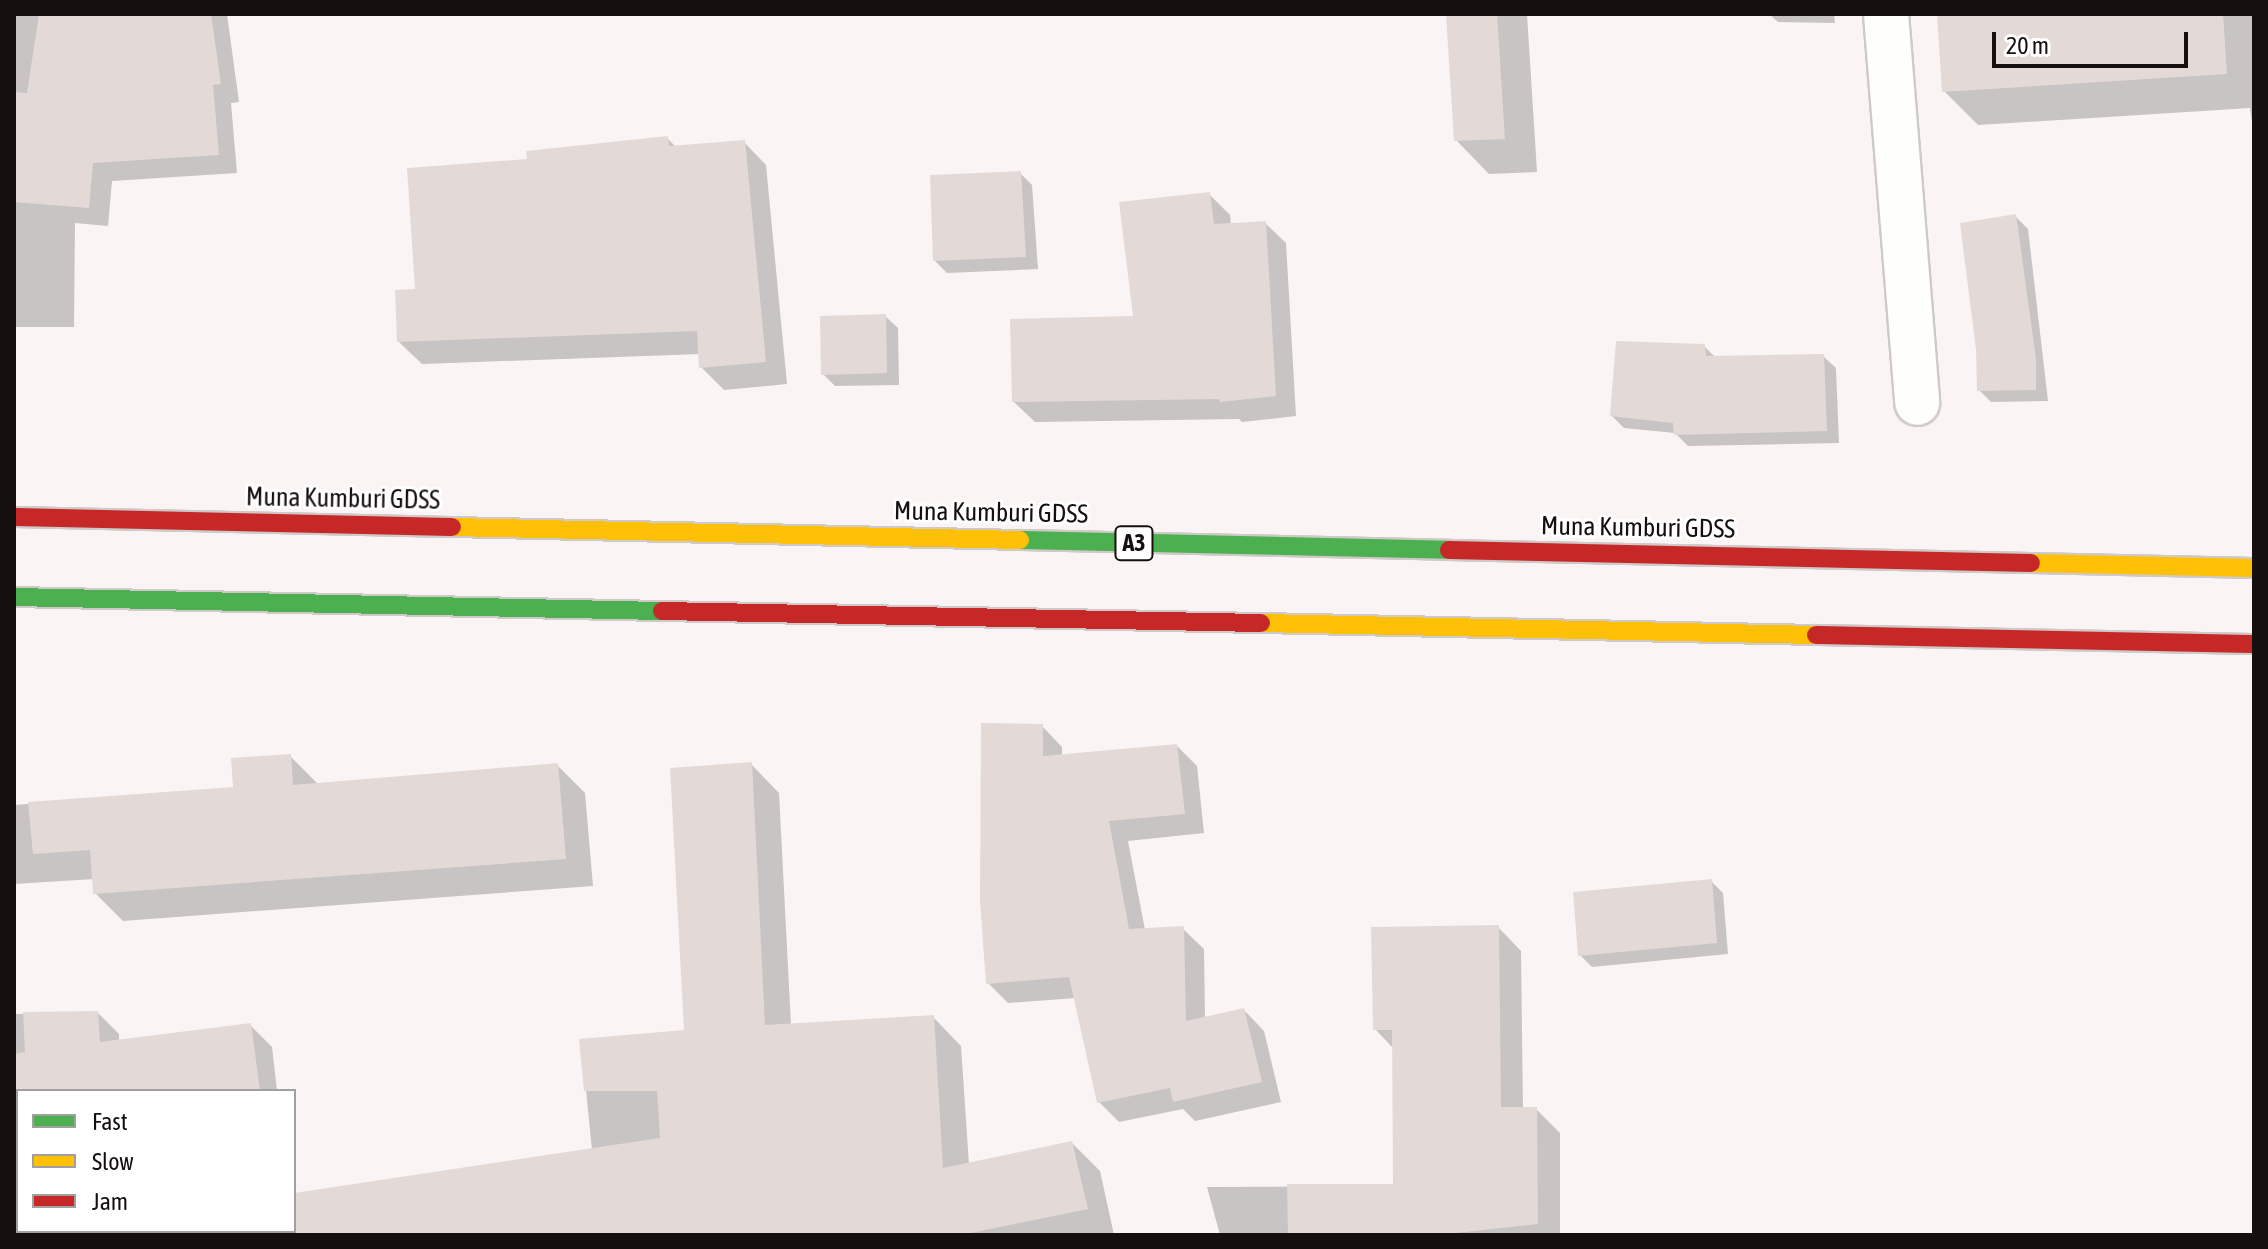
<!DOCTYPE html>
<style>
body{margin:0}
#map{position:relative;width:2268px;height:1249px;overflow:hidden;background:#faf5f4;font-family:"Asap Condensed",sans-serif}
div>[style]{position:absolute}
.shadow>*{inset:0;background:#0003}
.building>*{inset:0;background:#e3dad8}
.roads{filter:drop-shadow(2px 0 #cfcac9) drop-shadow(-2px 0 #cfcac9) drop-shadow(0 2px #cfcac9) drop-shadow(0 -2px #cfcac9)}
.street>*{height:44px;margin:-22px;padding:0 22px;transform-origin:22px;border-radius:22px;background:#fefefd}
.fast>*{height:18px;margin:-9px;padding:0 9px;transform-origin:9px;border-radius:9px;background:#4caf50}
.slow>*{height:18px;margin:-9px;padding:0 9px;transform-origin:9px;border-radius:9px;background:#ffc107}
.jam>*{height:18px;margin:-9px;padding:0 9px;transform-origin:9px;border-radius:9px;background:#c62828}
span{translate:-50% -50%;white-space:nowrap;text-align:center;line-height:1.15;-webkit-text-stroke:6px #fff;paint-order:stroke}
.shield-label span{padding:2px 6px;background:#fff;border:2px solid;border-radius:6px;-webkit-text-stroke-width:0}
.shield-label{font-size:24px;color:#15100f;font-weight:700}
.street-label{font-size:26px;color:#15100f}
.frame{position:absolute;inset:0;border:16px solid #15100f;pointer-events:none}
.legend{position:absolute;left:16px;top:1089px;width:280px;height:144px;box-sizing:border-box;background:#fff;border:2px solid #a19f9f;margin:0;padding:10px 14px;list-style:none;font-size:24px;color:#15100f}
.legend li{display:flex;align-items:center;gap:16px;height:40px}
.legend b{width:40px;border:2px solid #a19f9f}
.scale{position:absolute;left:1992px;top:32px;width:196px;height:36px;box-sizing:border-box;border:4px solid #15100f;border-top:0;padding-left:10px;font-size:24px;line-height:28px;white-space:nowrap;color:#15100f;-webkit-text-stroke:6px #fff;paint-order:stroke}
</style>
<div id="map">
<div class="shadow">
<i style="clip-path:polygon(14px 14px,227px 14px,239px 102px,231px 103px,237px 173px,112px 181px,108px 226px,75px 223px,74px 327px,14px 327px)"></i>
<i style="clip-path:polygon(1448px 14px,1527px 14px,1537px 172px,1489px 174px,1456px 140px)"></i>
<i style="clip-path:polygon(1769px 14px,1834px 14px,1835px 23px,1778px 22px)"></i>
<i style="clip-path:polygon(1939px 14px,2253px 14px,2254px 137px,2250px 108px,1978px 125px,1944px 91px)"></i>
<i style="clip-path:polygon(667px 138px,676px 147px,744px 142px,766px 165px,787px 384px,724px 390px,701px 367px,700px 354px,422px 364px,399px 342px,417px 291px,530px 161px)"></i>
<i style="clip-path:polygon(1020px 173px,1032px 185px,1038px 269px,947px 273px,935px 261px)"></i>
<i style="clip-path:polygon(1209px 194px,1230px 215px,1231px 225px,1265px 223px,1286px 243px,1296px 416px,1242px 422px,1239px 419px,1035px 422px,1014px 402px,1135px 318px)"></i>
<i style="clip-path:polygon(2016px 217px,2028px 229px,2048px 401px,1991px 402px,1979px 390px)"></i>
<i style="clip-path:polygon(885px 316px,898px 328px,899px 385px,835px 386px,823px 374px)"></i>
<i style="clip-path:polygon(1704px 346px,1716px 358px,1823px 356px,1836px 368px,1839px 443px,1688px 446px,1675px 433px,1624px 428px,1612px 416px)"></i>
<i style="clip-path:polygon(1042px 726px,1062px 747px,1062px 757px,1177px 746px,1197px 766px,1204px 833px,1128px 841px,1145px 930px,1183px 929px,1204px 949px,1205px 1019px,1244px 1010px,1264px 1031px,1281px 1102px,1195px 1121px,1183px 1109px,1119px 1122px,1099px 1102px,1076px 998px,1008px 1003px,988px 983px)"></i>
<i style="clip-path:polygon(290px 756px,319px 785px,557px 765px,585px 793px,593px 886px,123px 921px,95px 893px,94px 879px,14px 884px,14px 805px,235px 789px)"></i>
<i style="clip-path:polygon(751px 764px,779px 793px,791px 1025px,933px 1017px,961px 1046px,969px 1165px,1072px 1143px,1100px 1171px,1114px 1235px,285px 1235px,284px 1231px,294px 1231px,294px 1195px,592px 1150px,581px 1041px,686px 1031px)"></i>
<i style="clip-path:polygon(1711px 881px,1723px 893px,1728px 954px,1592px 967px,1580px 955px)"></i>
<i style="clip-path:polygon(1498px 927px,1521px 951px,1523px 1109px,1536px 1109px,1560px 1133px,1560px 1235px,1220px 1235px,1207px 1187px,1395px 1186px,1394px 1049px,1375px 1029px)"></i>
<i style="clip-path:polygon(98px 1013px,119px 1034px,119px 1042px,250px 1025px,272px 1047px,277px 1091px,18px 1091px,18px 1231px,71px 1231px,14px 1235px,14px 1014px)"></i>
</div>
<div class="building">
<i style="clip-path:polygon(39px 14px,211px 14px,221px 84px,213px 85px,219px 155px,93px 163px,89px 208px,14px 202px,14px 92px,27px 93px)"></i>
<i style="clip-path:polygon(1446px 14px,1497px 14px,1505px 139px,1454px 141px)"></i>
<i style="clip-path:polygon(1937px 14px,2223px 14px,2227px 74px,1942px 92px)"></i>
<i style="clip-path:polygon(668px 136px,669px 146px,745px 140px,766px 362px,699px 368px,697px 331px,397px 342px,395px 290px,415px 289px,407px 168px,527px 159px,526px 151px)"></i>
<i style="clip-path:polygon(1021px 171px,1026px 257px,933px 261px,930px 175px)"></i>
<i style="clip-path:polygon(1210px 192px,1214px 224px,1266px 221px,1276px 396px,1220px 402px,1219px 399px,1012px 402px,1010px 319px,1133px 316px,1119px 202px)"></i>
<i style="clip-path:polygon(2016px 214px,2036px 359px,2036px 390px,1977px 391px,1976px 350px,1960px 223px)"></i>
<i style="clip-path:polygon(886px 314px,887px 373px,821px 375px,820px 316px)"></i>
<i style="clip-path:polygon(1616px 341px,1705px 344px,1706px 356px,1824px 354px,1827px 431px,1674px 435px,1673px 423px,1610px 416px)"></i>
<i style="clip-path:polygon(981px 723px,1043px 724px,1043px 756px,1177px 744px,1185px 814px,1109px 821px,1129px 929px,1184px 926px,1186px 1021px,1244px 1008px,1262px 1082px,1173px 1102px,1170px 1088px,1097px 1103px,1069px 977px,986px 984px,980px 901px)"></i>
<i style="clip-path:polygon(291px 754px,293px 785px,558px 763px,566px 859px,93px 894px,90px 850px,33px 854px,28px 802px,233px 787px,231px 758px)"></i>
<i style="clip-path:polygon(752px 762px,765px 1025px,934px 1015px,943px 1168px,1072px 1141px,1088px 1209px,961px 1235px,222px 1235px,222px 1231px,294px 1231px,294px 1193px,660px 1138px,657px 1091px,584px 1091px,579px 1039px,684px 1030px,670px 768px)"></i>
<i style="clip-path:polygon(1712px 879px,1717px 943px,1578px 956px,1573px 892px)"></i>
<i style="clip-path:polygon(1499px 925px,1501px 1107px,1537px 1107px,1538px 1224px,1437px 1235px,1288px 1235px,1287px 1184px,1393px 1184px,1392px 1030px,1373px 1030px,1371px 927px)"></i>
<i style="clip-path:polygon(98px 1011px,100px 1042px,251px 1023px,260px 1091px,14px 1091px,14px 1054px,25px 1052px,23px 1012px)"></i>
</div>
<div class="roads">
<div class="street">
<i style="left:1886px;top:14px;width:390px;rotate:85.4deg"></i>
</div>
<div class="fast">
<i style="left:1020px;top:540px;width:429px;rotate:1.3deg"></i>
<i style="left:14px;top:597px;width:648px;rotate:1.24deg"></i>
</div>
<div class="slow">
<i style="left:452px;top:527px;width:568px;rotate:1.31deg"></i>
<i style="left:2031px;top:563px;width:223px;rotate:1.3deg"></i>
<i style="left:1261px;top:623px;width:555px;rotate:1.24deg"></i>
</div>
<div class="jam">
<i style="left:14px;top:517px;width:438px;rotate:1.3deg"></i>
<i style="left:1449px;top:550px;width:582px;rotate:1.28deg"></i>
<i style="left:662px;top:611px;width:599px;rotate:1.15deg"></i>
<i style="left:1816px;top:635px;width:438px;rotate:1.2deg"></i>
</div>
</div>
<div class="shield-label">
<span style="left:1134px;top:543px">A3</span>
</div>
<div class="street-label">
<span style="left:343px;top:499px;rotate:1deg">Muna Kumburi GDSS</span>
<span style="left:991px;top:513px;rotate:1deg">Muna Kumburi GDSS</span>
<span style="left:1638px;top:528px;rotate:1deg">Muna Kumburi GDSS</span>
</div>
<div class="frame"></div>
<ul class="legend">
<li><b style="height:10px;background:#4caf50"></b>Fast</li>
<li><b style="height:10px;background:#ffc107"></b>Slow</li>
<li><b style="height:10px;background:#c62828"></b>Jam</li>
</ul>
<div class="scale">20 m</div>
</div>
